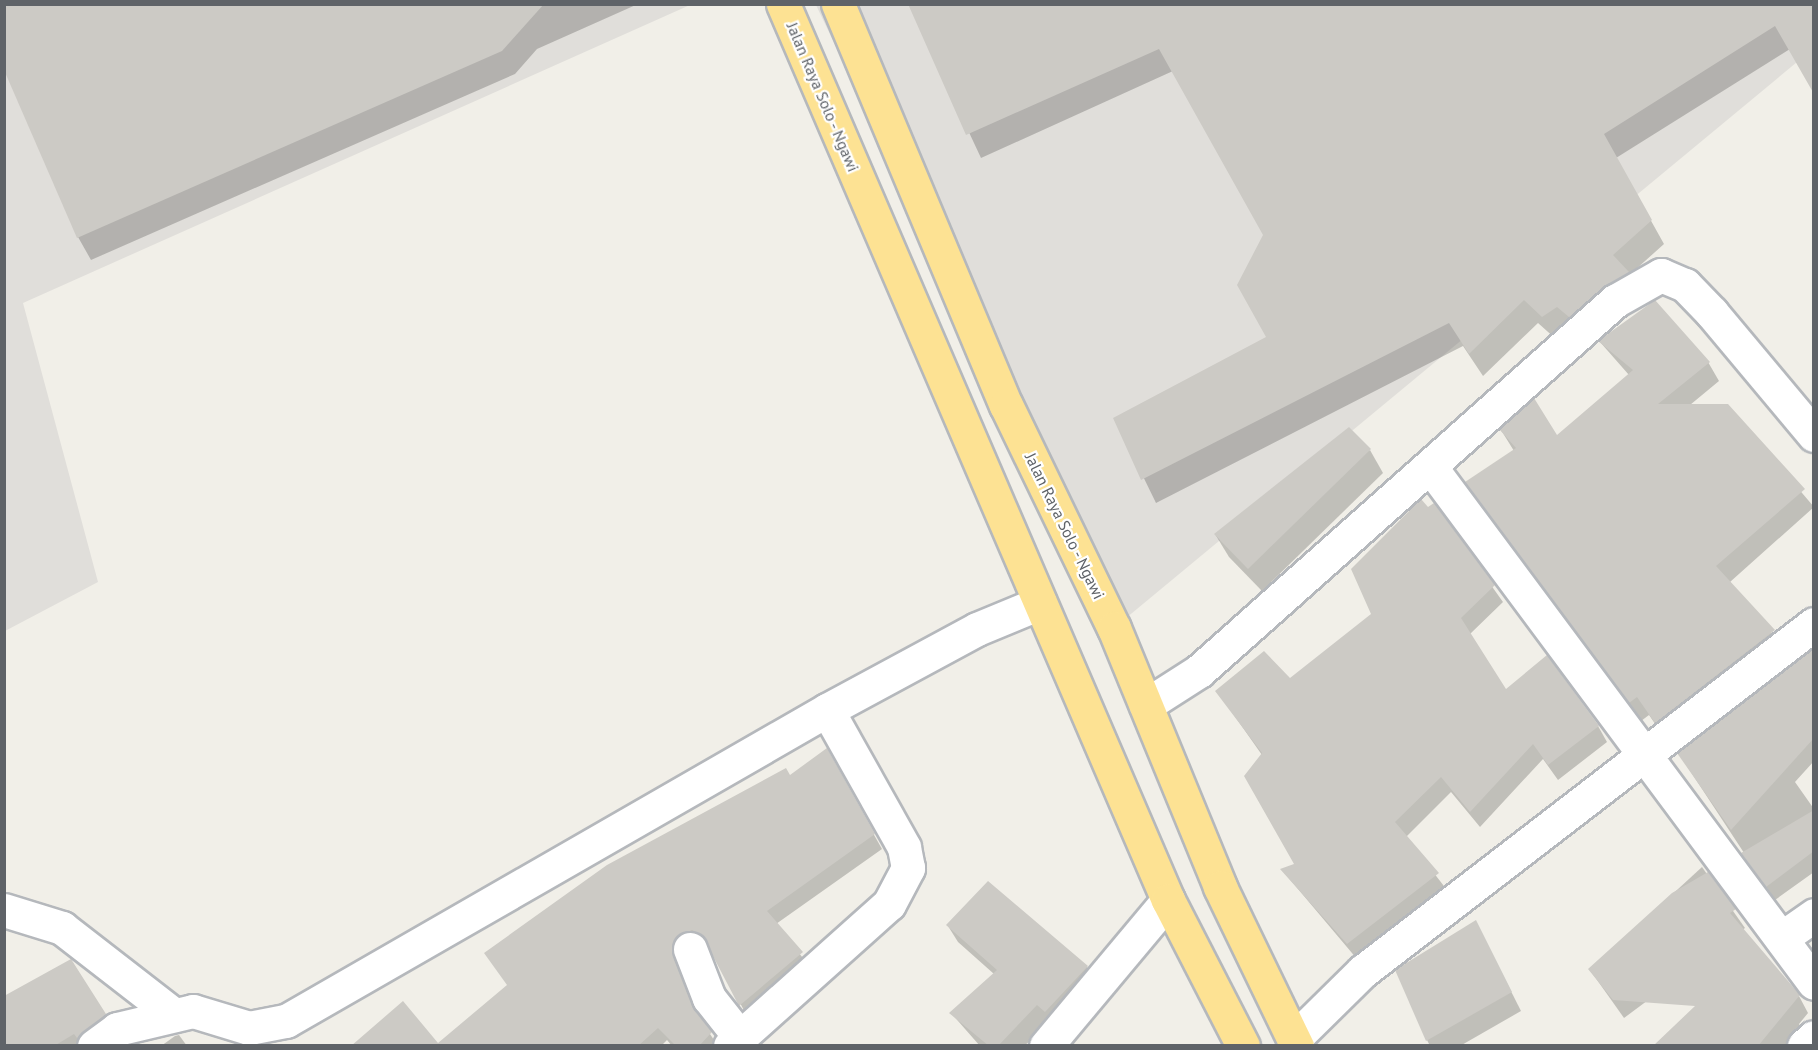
<!DOCTYPE html>
<style>
body{margin:0}
#map{position:relative;width:1818px;height:1050px;overflow:hidden;background:#f1efe8;font-family:"PT Sans",sans-serif}
div>[style]{position:absolute}
.industrial>*{inset:0;background:#e0deda}
.shadow>*{inset:0;background:#0003}
.building>*{inset:0;background:#cccac5}
.roads{filter:drop-shadow(2px 0 #b5b8bc) drop-shadow(-2px 0 #b5b8bc) drop-shadow(0 2px #b5b8bc) drop-shadow(0 -2px #b5b8bc)}
.street>*{height:33px;margin:-16.5px;padding:0 16.5px;transform-origin:16.5px;border-radius:16.5px;background:#fff}
.highway>*{height:33px;margin:-16.5px;padding:0 16.5px;transform-origin:16.5px;border-radius:16.5px;background:#fde293}
span{translate:-50% -50%;white-space:nowrap;text-align:center;line-height:1.15;-webkit-text-stroke:4.5px #fff;paint-order:stroke}
.street-label{font-size:16px;color:#5f6368}
.frame{position:absolute;inset:0;border:6px solid #5f6368;pointer-events:none}
</style>
<div id="map">
<div class="industrial">
<i style="clip-path:polygon(1813px 4px,1814px 48px,1114px 628px,816px 5px)"></i>
<i style="clip-path:polygon(5px 5px,690px 5px,23px 303px,98px 582px,5px 631px)"></i>
</div>
<div class="shadow">
<i style="clip-path:polygon(4px 4px,638px 4px,537px 49px,515px 74px,91px 260px,78px 237px)"></i>
<i style="clip-path:polygon(909px 4px,1814px 4px,1790px 49px,1616px 158px,1664px 244px,1557px 340px,1538px 323px,1483px 376px,1463px 346px,1156px 503px,1115px 419px,1268px 338px,1264px 235px,1173px 71px,981px 158px)"></i>
<i style="clip-path:polygon(1600px 342px,1708px 362px,1719px 381px,1690px 405px,1727px 405px,1814px 507px,1730px 582px,1785px 650px,1667px 741px,1649px 715px,1641px 721px,1467px 482px,1514px 451px,1501px 430px,1557px 438px,1629px 375px)"></i>
<i style="clip-path:polygon(1370px 450px,1383px 473px,1262px 591px,1229px 557px,1215px 534px)"></i>
<i style="clip-path:polygon(1434px 505px,1503px 602px,1469px 635px,1505px 692px,1598px 726px,1607px 742px,1558px 780px,1543px 759px,1480px 827px,1451px 792px,1406px 837px,1447px 890px,1357px 959px,1282px 870px,1297px 864px,1262px 755px,1217px 691px,1289px 680px,1373px 615px)"></i>
<i style="clip-path:polygon(1814px 650px,1814px 761px,1795px 782px,1814px 809px,1814px 872px,1775px 900px,1679px 754px)"></i>
<i style="clip-path:polygon(826px 750px,882px 849px,776px 924px,810px 967px,748px 1018px,711px 948px,701px 944px,683px 950px,680px 971px,696px 1013px,718px 1046px,672px 1046px,667px 1040px,661px 1046px,548px 1046px,790px 777px)"></i>
<i style="clip-path:polygon(1702px 867px,1745px 928px,1624px 1018px,1590px 970px)"></i>
<i style="clip-path:polygon(1476px 922px,1521px 1011px,1460px 1046px,1430px 1046px,1427px 1040px)"></i>
<i style="clip-path:polygon(948px 926px,1087px 967px,1097px 983px,1024px 1046px,980px 1046px,951px 1013px,994px 974px,958px 942px)"></i>
<i style="clip-path:polygon(71px 960px,112px 1026px,78px 1046px,4px 1046px)"></i>
<i style="clip-path:polygon(1799px 996px,1808px 1013px,1799px 1024px,1809px 1042px,1805px 1046px,1660px 1046px)"></i>
<i style="clip-path:polygon(179px 1035px,187px 1046px,161px 1046px,175px 1036px)"></i>
</div>
<div class="building">
<i style="clip-path:polygon(4px 4px,544px 4px,502px 51px,77px 238px,4px 70px)"></i>
<i style="clip-path:polygon(908px 4px,1814px 4px,1814px 94px,1775px 26px,1604px 134px,1652px 220px,1613px 255px,1629px 272px,1569px 317px,1557px 307px,1542px 317px,1524px 300px,1469px 354px,1449px 323px,1141px 480px,1113px 418px,1266px 337px,1237px 285px,1263px 235px,1159px 49px,966px 135px)"></i>
<i style="clip-path:polygon(1655px 300px,1710px 362px,1658px 404px,1728px 404px,1805px 489px,1716px 566px,1775px 630px,1655px 723px,1637px 697px,1629px 703px,1465px 482px,1516px 448px,1499px 429px,1534px 398px,1557px 435px,1633px 370px,1598px 341px)"></i>
<i style="clip-path:polygon(1349px 427px,1371px 449px,1248px 569px,1214px 534px)"></i>
<i style="clip-path:polygon(1421px 499px,1428px 507px,1434px 503px,1495px 585px,1461px 618px,1506px 689px,1547px 655px,1599px 726px,1548px 765px,1533px 744px,1470px 812px,1441px 777px,1395px 822px,1439px 873px,1347px 944px,1280px 869px,1294px 864px,1244px 776px,1262px 753px,1215px 691px,1264px 651px,1290px 678px,1371px 614px,1351px 569px)"></i>
<i style="clip-path:polygon(1814px 648px,1814px 738px,1731px 830px,1677px 753px)"></i>
<i style="clip-path:polygon(827px 748px,875px 834px,767px 911px,803px 952px,739px 1006px,702px 935px,692px 930px,676px 937px,673px 956px,692px 1005px,712px 1032px,699px 1046px,676px 1046px,658px 1028px,638px 1046px,351px 1046px,403px 1001px,438px 1043px,507px 985px,484px 953px,607px 865px,786px 768px,790px 775px)"></i>
<i style="clip-path:polygon(1814px 810px,1814px 851px,1766px 887px,1741px 853px)"></i>
<i style="clip-path:polygon(1708px 872px,1736px 909px,1730px 913px,1800px 995px,1758px 1046px,1653px 1046px,1695px 1006px,1613px 1000px,1588px 969px,1672px 893px)"></i>
<i style="clip-path:polygon(988px 881px,1088px 966px,1045px 1012px,1037px 1005px,998px 1046px,989px 1046px,949px 1013px,997px 970px,946px 925px)"></i>
<i style="clip-path:polygon(1476px 920px,1512px 992px,1426px 1041px,1395px 970px)"></i>
<i style="clip-path:polygon(71px 959px,106px 1014px,77px 1038px,74px 1034px,54px 1046px,4px 1046px,4px 996px)"></i>
</div>
<div class="roads">
<div class="street">
<i style="left:1432px;top:469px;width:640px;rotate:53.38deg"></i>
<i style="left:1146px;top:705px;width:63px;rotate:-32.7deg"></i>
<i style="left:1199px;top:671px;width:557px;rotate:-41.65deg"></i>
<i style="left:1615px;top:301px;width:53px;rotate:-29.5deg"></i>
<i style="left:1661px;top:275px;width:26px;rotate:23deg"></i>
<i style="left:1685px;top:285px;width:39px;rotate:46deg"></i>
<i style="left:1712px;top:313px;width:159px;rotate:50.1deg"></i>
<i style="left:4px;top:910px;width:61px;rotate:17.2deg"></i>
<i style="left:62px;top:928px;width:142px;rotate:37.8deg"></i>
<i style="left:1783px;top:937px;width:38px;rotate:-35deg"></i>
<i style="left:690px;top:949px;width:53px;rotate:68.8deg"></i>
<i style="left:709px;top:998px;width:48px;rotate:51.7deg"></i>
<i style="left:1294px;top:1039px;width:97px;rotate:-44.6deg"></i>
<i style="left:1363px;top:971px;width:569px;rotate:-37.57deg"></i>
<i style="left:94px;top:1046px;width:29px;rotate:-36deg"></i>
<i style="left:117px;top:1029px;width:78px;rotate:-13.3deg"></i>
<i style="left:193px;top:1011px;width:59px;rotate:16.9deg"></i>
<i style="left:249px;top:1028px;width:38px;rotate:-11deg"></i>
<i style="left:286px;top:1021px;width:624px;rotate:-29.89deg"></i>
<i style="left:827px;top:710px;width:170px;rotate:-28.4deg"></i>
<i style="left:977px;top:629px;width:68px;rotate:-22.4deg"></i>
<i style="left:730px;top:1046px;width:213px;rotate:-41.8deg"></i>
<i style="left:889px;top:904px;width:41px;rotate:-62.2deg"></i>
<i style="left:908px;top:868px;width:21px;rotate:-101deg"></i>
<i style="left:904px;top:847px;width:157px;rotate:-119.3deg"></i>
<i style="left:1046px;top:1046px;width:190px;rotate:-50.1deg"></i>
<i style="left:1804px;top:1046px;width:13px;rotate:-42deg"></i>
</div>
<div class="highway">
<i style="left:783px;top:4px;width:975px;rotate:66.75deg"></i>
<i style="left:1168px;top:900px;width:164px;rotate:62.8deg"></i>
<i style="left:838px;top:4px;width:435px;rotate:67.3deg"></i>
<i style="left:1006px;top:405px;width:248px;rotate:64.2deg"></i>
<i style="left:1114px;top:628px;width:280px;rotate:67.7deg"></i>
<i style="left:1220px;top:887px;width:177px;rotate:64.2deg"></i>
</div>
</div>
<div class="street-label">
<span style="left:823px;top:97px;rotate:67deg">Jalan Raya Solo - Ngawi</span>
<span style="left:1065px;top:526px;rotate:64deg">Jalan Raya Solo - Ngawi</span>
</div>
<div class="frame"></div>
</div>
